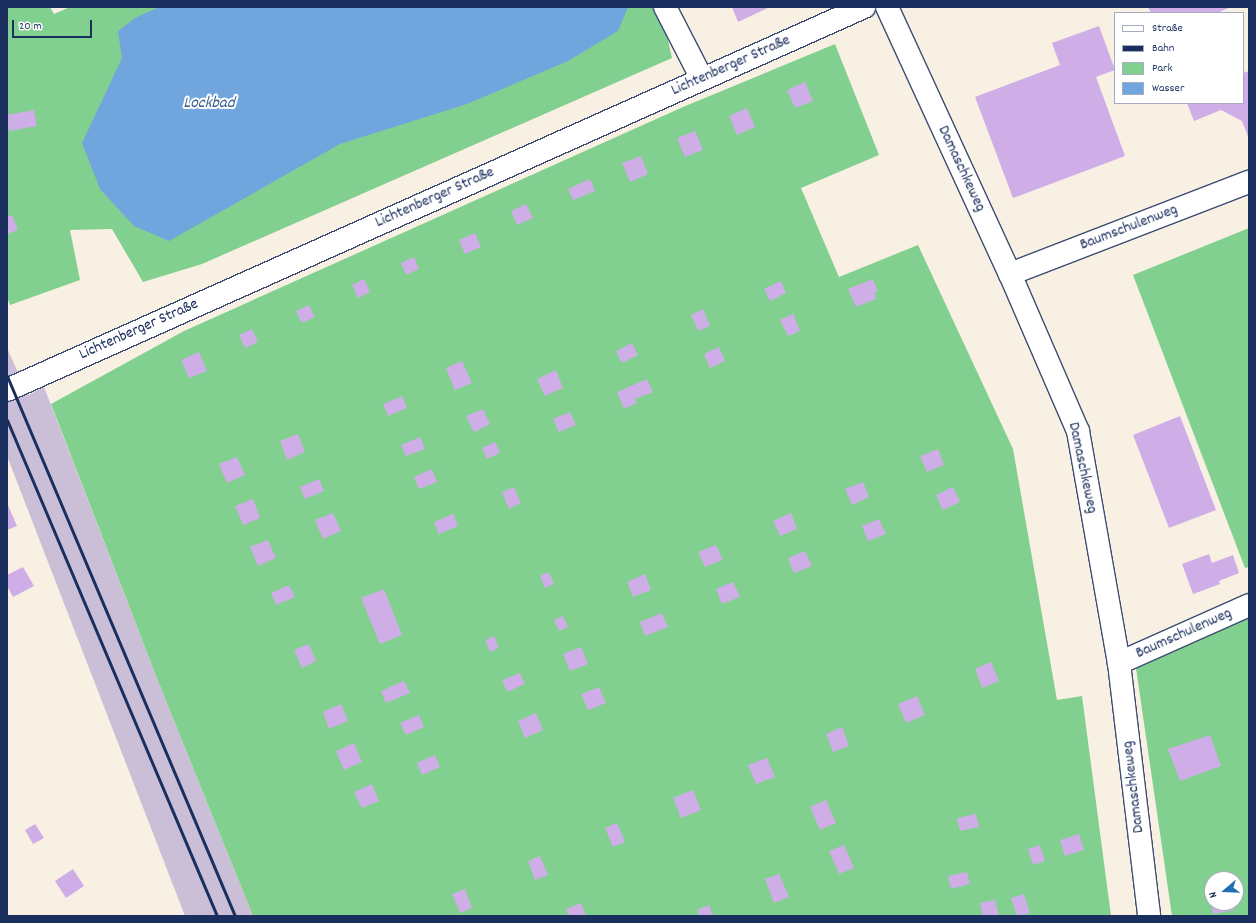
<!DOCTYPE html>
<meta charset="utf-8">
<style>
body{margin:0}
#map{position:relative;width:1256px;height:923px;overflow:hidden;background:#f8f0e2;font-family:Dekko,sans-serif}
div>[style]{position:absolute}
.industrial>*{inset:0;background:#cabfd6}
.green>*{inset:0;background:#82d08f}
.water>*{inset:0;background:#71a5de}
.building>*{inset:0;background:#cfade7}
.roads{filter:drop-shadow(1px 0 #3c4c72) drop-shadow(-1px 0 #3c4c72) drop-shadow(0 1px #3c4c72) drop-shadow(0 -1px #3c4c72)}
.minor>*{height:22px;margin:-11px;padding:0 11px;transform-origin:11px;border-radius:11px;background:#fff}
.rail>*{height:3px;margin:-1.5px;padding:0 1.5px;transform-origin:1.5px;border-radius:1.5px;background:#1b2f5e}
span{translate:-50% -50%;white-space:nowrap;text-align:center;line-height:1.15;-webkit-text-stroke:4px #fff;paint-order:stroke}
.street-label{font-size:16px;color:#1b2f5e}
.water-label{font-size:17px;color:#3d5e91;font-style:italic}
.frame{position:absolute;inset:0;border:8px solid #1b2f5e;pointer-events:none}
.legend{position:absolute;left:1114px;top:12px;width:130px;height:92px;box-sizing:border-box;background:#fff;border:1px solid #a4acbf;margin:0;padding:5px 7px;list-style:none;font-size:12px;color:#1b2f5e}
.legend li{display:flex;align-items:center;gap:8px;height:20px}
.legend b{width:20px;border:1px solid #a4acbf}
.north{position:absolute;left:1204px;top:871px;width:40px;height:40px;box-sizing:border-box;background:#fff;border:1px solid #a4acbf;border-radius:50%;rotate:251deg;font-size:11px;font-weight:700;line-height:16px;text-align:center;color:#1b2f5e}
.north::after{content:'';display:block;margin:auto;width:14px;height:18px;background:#1f6fb2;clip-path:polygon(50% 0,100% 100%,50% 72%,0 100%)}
.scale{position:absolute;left:12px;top:20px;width:80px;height:18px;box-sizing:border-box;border:2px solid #1b2f5e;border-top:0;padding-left:5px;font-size:12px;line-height:14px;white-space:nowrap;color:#1b2f5e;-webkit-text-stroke:3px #fff;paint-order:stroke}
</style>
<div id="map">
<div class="industrial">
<i style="clip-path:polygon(7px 348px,28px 395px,44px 387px,158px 681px,253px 916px,185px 916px,7px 456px)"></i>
</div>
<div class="green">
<i style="clip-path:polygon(7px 7px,50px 7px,54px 14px,70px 7px,655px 7px,665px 27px,672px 58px,202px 264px,143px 282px,112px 229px,70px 230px,80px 280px,10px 305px,7px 297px)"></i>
<i style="clip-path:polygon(835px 44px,879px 155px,801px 188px,839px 277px,918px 245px,1013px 449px,1057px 700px,1082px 696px,1111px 916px,253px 916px,158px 681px,51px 404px,184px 331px,683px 107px)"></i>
<i style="clip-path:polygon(1249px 228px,1249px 567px,1245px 568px,1133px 275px)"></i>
<i style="clip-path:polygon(evenodd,1249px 616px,1249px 916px,1172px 916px,1136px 668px,1249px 616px,1212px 879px,1236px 879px,1236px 903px,1212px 903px,1212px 879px)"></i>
</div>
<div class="water">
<i style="clip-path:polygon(159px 7px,628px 7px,618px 31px,568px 61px,467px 104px,340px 144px,169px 241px,134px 226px,100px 189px,82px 143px,122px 58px,118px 31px,135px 18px)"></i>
</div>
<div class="building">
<i style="clip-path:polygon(732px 7px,770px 7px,738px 22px)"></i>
<i style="clip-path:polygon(1148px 7px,1231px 7px,1217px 13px,1151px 13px)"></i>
<i style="clip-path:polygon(1099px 26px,1115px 70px,1096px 77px,1125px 156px,1013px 198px,975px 97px,1060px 65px,1052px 43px)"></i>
<i style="clip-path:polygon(1249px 71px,1249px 139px,1242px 121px,1221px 110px,1194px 121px,1187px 103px,1243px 103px,1243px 73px)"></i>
<i style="clip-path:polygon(805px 82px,813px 101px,795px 108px,787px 90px)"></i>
<i style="clip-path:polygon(747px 108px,755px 127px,737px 135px,729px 116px)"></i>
<i style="clip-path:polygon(34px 110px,37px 126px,9px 131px,7px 115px)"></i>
<i style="clip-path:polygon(695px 131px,703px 150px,685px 157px,677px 138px)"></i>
<i style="clip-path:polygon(641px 156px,648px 174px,630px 182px,622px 163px)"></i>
<i style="clip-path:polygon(590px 179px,595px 191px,573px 200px,568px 189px)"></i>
<i style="clip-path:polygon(526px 204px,533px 218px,517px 225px,511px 211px)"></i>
<i style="clip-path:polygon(12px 215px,18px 230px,7px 234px,7px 217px)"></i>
<i style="clip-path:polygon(475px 233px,481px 247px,465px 254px,459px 240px)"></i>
<i style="clip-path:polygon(414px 257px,419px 269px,406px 275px,401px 263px)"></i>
<i style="clip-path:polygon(364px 279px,370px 292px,358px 298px,352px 285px)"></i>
<i style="clip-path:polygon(873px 279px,878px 292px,874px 293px,876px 299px,856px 307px,848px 289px)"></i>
<i style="clip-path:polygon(781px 281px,786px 293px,770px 301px,764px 289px)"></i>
<i style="clip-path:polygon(309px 305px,315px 317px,302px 323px,296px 311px)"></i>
<i style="clip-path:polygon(703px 309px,710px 326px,698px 331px,691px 315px)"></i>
<i style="clip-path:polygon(793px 314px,800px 331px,788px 336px,780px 320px)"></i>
<i style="clip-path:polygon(252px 329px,258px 342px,245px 348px,239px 335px)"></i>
<i style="clip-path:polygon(632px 343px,638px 355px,622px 363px,616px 351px)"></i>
<i style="clip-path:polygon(719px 347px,725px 361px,710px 368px,704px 354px)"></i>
<i style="clip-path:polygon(199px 352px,207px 371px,189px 378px,181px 360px)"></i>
<i style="clip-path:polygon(462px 361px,472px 383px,455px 390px,446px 368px)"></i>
<i style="clip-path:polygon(556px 370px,563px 388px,545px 396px,537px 379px)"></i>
<i style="clip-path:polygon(647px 379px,653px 392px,635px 399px,637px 403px,624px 409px,617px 392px)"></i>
<i style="clip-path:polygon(402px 396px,407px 408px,388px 416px,383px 404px)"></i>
<i style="clip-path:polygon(483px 409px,490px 424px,474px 432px,466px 416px)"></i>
<i style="clip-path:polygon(570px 412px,576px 425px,559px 432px,553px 419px)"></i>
<i style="clip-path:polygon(1180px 416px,1216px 510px,1169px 528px,1133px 435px)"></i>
<i style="clip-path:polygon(298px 434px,305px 452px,287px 460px,280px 441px)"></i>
<i style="clip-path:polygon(420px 437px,425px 449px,406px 456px,401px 445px)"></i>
<i style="clip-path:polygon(495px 442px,500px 453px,487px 459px,482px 448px)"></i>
<i style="clip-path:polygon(938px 449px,944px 465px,927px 472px,920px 456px)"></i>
<i style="clip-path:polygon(237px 457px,245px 475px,227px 483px,219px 464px)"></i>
<i style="clip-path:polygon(432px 469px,437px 482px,419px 489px,414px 477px)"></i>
<i style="clip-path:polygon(319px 479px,324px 491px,305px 499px,300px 487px)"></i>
<i style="clip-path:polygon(863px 482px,869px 497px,852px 505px,845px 489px)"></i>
<i style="clip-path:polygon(514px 487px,521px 503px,509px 509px,502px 492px)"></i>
<i style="clip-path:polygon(953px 487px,960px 502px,943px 510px,936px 495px)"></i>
<i style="clip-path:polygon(253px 499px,260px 518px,243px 525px,235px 506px)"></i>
<i style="clip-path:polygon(7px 503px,17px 526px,7px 530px)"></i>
<i style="clip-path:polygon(333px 513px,341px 531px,323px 539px,315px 520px)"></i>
<i style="clip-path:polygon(791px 513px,797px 529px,780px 536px,773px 521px)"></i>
<i style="clip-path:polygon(453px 514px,458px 526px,439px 534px,434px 522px)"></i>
<i style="clip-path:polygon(879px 519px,886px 534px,868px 541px,862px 526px)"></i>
<i style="clip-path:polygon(268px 540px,276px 558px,258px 566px,250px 547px)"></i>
<i style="clip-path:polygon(716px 545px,723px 560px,705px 567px,698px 552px)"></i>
<i style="clip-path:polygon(805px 551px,812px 566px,794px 573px,788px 558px)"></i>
<i style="clip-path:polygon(1209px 554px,1212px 563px,1233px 555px,1239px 573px,1219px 581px,1220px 584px,1193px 594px,1182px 564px)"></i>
<i style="clip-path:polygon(23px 567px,34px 586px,13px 597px,7px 586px,7px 575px)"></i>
<i style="clip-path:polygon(549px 572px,554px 584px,545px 588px,540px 576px)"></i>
<i style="clip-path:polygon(645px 574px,651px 590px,633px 597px,627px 582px)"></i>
<i style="clip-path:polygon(733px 582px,740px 597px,722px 604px,716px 589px)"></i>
<i style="clip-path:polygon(289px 585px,295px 597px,276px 605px,271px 593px)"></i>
<i style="clip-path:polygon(384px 589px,402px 635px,380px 644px,361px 598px)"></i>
<i style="clip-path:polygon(662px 613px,668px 627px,645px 636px,640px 622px)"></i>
<i style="clip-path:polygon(563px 616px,568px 627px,559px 631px,554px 620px)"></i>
<i style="clip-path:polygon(494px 636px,499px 648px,490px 652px,485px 640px)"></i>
<i style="clip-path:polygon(309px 644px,316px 661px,302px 668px,294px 650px)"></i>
<i style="clip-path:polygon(581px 647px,588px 664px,570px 671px,563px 654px)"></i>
<i style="clip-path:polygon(991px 662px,999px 681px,982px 688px,975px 669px)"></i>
<i style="clip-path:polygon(520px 673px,525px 684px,507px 692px,502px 680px)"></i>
<i style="clip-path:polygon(404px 681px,410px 693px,386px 703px,381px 691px)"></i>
<i style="clip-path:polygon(599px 687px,606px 703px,588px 710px,581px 694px)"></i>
<i style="clip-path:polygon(917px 696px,925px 715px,906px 723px,898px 704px)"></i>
<i style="clip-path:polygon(341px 704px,348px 721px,329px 729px,323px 712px)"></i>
<i style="clip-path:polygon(536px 713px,543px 730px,525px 738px,518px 721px)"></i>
<i style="clip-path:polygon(419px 715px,424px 727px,406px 735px,400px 723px)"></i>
<i style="clip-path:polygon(842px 727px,849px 746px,833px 752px,826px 734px)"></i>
<i style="clip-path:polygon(1210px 735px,1221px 766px,1180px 781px,1168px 749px)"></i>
<i style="clip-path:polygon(354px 743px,362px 762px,344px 770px,336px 751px)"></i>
<i style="clip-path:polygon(435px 755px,440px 767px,422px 775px,417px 763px)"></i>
<i style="clip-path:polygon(767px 758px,775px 777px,756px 784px,748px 765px)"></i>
<i style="clip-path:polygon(372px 784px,379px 801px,362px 808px,354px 792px)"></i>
<i style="clip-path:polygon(693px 790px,701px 810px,681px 818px,673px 798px)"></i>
<i style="clip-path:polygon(826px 800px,836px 823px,820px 830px,810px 807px)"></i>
<i style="clip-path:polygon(976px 814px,979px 827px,960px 831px,957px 818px)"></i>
<i style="clip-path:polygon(617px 823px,625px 842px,613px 847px,605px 828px)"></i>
<i style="clip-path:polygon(35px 824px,44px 838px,33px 844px,25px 830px)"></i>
<i style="clip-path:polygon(1079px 834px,1084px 850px,1065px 856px,1060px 840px)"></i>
<i style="clip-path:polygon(844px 845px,854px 868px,839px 874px,829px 851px)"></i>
<i style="clip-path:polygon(1040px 845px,1045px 861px,1033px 865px,1028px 849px)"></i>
<i style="clip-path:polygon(540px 856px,548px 875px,535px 880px,528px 861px)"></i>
<i style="clip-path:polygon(73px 869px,84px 886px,66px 898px,55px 881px)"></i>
<i style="clip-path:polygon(967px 872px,970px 884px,951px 889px,948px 876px)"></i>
<i style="clip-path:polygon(779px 874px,789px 897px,774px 903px,765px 879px)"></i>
<i style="clip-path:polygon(1212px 885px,1212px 903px,1232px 903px,1234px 910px,1213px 914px,1208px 886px)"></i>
<i style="clip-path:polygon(465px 889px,472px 908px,460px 913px,452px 894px)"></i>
<i style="clip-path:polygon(1024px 894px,1030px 913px,1017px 916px,1011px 898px)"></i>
<i style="clip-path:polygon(995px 900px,999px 916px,983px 916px,980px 903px)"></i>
<i style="clip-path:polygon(581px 903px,586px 916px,569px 916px,566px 909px)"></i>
<i style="clip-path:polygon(709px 905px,713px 916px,699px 916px,697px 910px)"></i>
</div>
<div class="roads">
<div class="minor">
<i style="left:665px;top:7px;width:81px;rotate:62.8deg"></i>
<i style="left:887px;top:7px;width:294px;rotate:65.3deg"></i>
<i style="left:1010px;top:274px;width:171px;rotate:66.6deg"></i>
<i style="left:1078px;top:431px;width:236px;rotate:80deg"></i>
<i style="left:1119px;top:663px;width:255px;rotate:83.2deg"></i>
<i style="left:1010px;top:274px;width:256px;rotate:-21.1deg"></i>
<i style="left:7px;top:390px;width:939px;rotate:-24.08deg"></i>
<i style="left:1119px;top:663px;width:142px;rotate:-24deg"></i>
</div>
</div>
<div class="rail">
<i style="left:7px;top:376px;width:586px;rotate:67.11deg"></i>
<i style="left:7px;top:420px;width:539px;rotate:67.05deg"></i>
</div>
<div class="street-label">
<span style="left:731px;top:66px;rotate:-24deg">Lichtenberger Straße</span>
<span style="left:961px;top:169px;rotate:65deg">Damaschkeweg</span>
<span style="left:435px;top:198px;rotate:-24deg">Lichtenberger Straße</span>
<span style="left:1129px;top:228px;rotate:-21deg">Baumschulenweg</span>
<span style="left:139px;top:330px;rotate:-24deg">Lichtenberger Straße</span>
<span style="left:1082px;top:468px;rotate:78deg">Damaschkeweg</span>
<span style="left:1184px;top:634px;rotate:-24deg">Baumschulenweg</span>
<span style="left:1134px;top:787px;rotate:-97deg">Damaschkeweg</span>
</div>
<div class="water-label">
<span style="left:209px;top:105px">Lockbad</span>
</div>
<div class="frame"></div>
<ul class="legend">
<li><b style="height:5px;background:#fff"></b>Straße</li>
<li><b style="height:5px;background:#1b2f5e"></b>Bahn</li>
<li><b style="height:11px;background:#82d08f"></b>Park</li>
<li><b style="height:11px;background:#71a5de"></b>Wasser</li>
</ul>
<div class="north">N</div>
<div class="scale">20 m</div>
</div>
